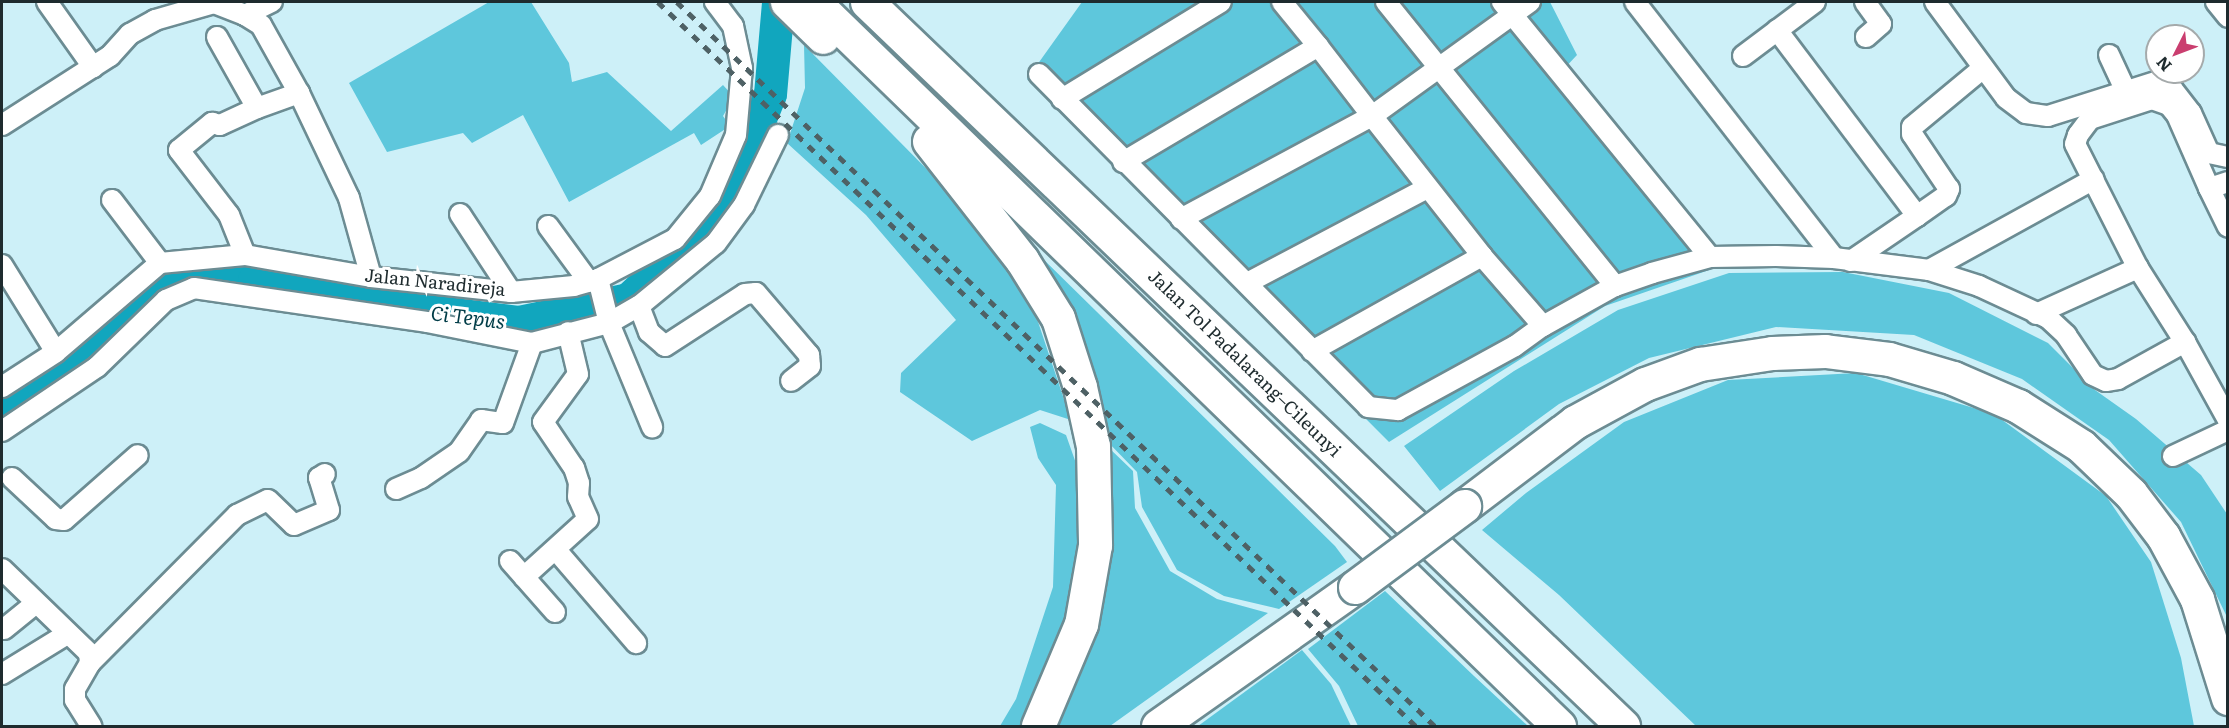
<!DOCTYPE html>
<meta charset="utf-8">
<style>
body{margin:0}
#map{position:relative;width:2229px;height:728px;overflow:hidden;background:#cdf0f8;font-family:Literata,serif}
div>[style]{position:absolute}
.green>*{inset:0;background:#5ec7dc}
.river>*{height:33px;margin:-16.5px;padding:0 16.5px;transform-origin:16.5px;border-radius:16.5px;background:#11a6be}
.roads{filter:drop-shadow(2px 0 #6c8c93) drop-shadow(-2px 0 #6c8c93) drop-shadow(0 2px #6c8c93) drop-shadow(0 -2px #6c8c93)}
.street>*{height:20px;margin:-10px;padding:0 10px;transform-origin:10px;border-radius:10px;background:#fff}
.highway>*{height:33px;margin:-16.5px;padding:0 16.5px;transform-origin:16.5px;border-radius:16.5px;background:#fff}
.rail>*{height:4.5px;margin-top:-2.25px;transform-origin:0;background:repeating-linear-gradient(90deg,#4e6165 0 8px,transparent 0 16px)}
.bridges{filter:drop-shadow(2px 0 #6c8c93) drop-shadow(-2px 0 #6c8c93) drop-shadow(0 2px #6c8c93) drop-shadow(0 -2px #6c8c93)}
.highway-bridge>*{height:33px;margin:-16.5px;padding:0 16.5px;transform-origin:16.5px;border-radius:16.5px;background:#fff}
span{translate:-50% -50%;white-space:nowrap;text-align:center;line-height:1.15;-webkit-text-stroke:6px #fff;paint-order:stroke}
.street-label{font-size:18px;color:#1e2b2e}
.water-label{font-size:20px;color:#003c47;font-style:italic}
.frame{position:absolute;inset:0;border:3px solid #1e2b2e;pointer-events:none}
.north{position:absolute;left:2145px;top:24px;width:60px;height:60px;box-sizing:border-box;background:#fff;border:2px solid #a5aaab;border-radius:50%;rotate:228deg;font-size:16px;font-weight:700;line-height:24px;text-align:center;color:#1e2b2e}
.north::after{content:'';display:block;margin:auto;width:21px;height:27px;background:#ca3e6f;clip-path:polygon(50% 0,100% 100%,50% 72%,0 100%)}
</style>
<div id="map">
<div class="green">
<i style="clip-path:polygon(489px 2px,531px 2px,569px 63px,572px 82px,607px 72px,671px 131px,723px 85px,734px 97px,723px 116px,730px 126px,701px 145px,694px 133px,569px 202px,523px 115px,472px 143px,463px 133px,387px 152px,349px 83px)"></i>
<i style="clip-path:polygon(1082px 2px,1550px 2px,1577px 55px,1561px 72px,1715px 268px,1605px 306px,1389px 442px,1027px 79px)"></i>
<i style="clip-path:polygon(804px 45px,984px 227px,1029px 295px,1071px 420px,1040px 410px,972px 441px,900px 392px,901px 373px,956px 320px,866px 215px,787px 143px,805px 88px)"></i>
<i style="clip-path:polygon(1038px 254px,1335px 546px,1347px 562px,1279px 609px,1224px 596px,1177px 570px,1142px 507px,1137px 472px,1104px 438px,1084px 357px)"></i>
<i style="clip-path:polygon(1843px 272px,1949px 293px,2048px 343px,2095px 390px,2136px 419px,2201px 475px,2227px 514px,2227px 617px,2181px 522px,2109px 440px,2022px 379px,1914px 335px,1776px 327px,1649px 358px,1559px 404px,1440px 491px,1404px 446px,1514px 371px,1618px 310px,1729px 273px)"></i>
<i style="clip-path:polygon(1856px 373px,1994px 414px,2106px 496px,2151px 562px,2181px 658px,2194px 726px,1696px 726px,1559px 595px,1482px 530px,1526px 493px,1624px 422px,1728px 380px)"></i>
<i style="clip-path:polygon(1040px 423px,1066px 435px,1078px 469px,1078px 609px,1029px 726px,1000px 726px,1016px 699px,1053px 587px,1056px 485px,1038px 458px,1030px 427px)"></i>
<i style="clip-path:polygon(1108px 447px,1133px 471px,1135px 508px,1170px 571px,1217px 599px,1268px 613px,1110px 726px,1054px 726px)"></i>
<i style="clip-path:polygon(1385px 591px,1474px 676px,1528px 726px,1358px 726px,1339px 686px,1308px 649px)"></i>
<i style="clip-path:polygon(1302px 650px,1331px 684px,1351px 726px,1198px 726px)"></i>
</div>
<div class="river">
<i style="left:2px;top:401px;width:44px;rotate:-21.3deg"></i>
<i style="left:43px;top:385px;width:171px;rotate:-39.5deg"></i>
<i style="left:175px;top:276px;width:79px;rotate:2.9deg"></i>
<i style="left:254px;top:280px;width:162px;rotate:10.3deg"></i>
<i style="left:413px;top:309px;width:107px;rotate:7deg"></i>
<i style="left:519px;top:322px;width:111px;rotate:-11.9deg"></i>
<i style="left:628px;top:299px;width:128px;rotate:-42.8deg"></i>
<i style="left:722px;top:212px;width:127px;rotate:-67.9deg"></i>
<i style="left:770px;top:94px;width:92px;rotate:-85deg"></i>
</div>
<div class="roads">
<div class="street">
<i style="left:47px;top:2px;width:80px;rotate:54.7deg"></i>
<i style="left:1282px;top:2px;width:57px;rotate:50.7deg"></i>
<i style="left:1386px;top:2px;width:365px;rotate:51.1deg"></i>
<i style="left:1502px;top:2px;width:329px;rotate:50.8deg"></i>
<i style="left:1530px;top:2px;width:195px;rotate:144.2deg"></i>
<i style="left:1372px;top:116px;width:178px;rotate:51.8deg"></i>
<i style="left:1482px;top:256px;width:93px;rotate:48.9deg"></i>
<i style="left:1543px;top:326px;width:82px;rotate:-29.1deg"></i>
<i style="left:1615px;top:286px;width:39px;rotate:-19deg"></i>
<i style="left:1652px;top:273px;width:60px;rotate:-15.4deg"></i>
<i style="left:1710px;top:257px;width:66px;rotate:-0.9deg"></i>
<i style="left:1776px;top:256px;width:58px;rotate:2deg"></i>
<i style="left:1834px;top:258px;width:96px;rotate:7.2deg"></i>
<i style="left:1929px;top:270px;width:52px;rotate:17.7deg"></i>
<i style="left:1979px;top:286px;width:76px;rotate:24.9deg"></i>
<i style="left:2048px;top:318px;width:25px;rotate:43deg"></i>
<i style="left:2066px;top:335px;width:48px;rotate:56deg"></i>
<i style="left:2093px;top:375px;width:14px;rotate:25deg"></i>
<i style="left:2106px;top:381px;width:12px;rotate:-9deg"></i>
<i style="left:2118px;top:379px;width:77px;rotate:-28.9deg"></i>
<i style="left:1635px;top:2px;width:324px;rotate:52.1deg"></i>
<i style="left:1865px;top:2px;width:27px;rotate:54deg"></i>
<i style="left:1881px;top:24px;width:20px;rotate:139deg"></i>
<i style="left:1935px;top:2px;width:119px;rotate:53.5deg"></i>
<i style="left:2006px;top:98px;width:25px;rotate:37deg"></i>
<i style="left:2026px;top:113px;width:22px;rotate:8deg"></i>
<i style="left:2048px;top:116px;width:116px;rotate:-17.5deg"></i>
<i style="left:2159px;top:81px;width:17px;rotate:33deg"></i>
<i style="left:2173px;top:90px;width:29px;rotate:52deg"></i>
<i style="left:2191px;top:113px;width:44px;rotate:65.8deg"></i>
<i style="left:2209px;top:153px;width:19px;rotate:12deg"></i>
<i style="left:2216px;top:2px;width:19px;rotate:51deg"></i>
<i style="left:245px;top:15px;width:19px;rotate:32deg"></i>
<i style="left:261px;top:25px;width:78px;rotate:60.8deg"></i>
<i style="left:1777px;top:30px;width:233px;rotate:53deg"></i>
<i style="left:1917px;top:216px;width:80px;rotate:145.7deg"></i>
<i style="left:217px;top:37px;width:81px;rotate:60.6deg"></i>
<i style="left:257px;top:108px;width:45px;rotate:-19.7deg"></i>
<i style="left:299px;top:93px;width:116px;rotate:64.5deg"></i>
<i style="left:349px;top:198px;width:82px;rotate:74.4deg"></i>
<i style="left:2109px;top:55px;width:38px;rotate:65deg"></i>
<i style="left:1743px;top:56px;width:90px;rotate:-36.9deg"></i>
<i style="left:1039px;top:74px;width:468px;rotate:45.3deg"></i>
<i style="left:1368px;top:407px;width:30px;rotate:6deg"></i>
<i style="left:1398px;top:410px;width:133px;rotate:-28.7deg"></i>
<i style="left:1515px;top:346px;width:34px;rotate:-36deg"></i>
<i style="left:1062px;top:99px;width:186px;rotate:-31.4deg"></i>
<i style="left:2px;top:125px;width:128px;rotate:-32.6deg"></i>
<i style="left:110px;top:56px;width:30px;rotate:-48deg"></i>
<i style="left:130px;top:34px;width:29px;rotate:-29deg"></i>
<i style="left:155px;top:20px;width:61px;rotate:-16.1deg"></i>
<i style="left:214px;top:3px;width:33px;rotate:21deg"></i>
<i style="left:245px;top:15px;width:30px;rotate:-26deg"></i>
<i style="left:1123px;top:162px;width:227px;rotate:-30.7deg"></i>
<i style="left:1318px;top:46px;width:88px;rotate:52.4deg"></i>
<i style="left:1372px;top:116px;width:217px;rotate:151.7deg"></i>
<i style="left:2228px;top:182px;width:20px;rotate:162deg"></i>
<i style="left:2209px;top:188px;width:80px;rotate:-113.7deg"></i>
<i style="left:2177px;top:115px;width:13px;rotate:-129deg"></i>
<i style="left:2169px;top:105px;width:18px;rotate:-161deg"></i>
<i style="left:2152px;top:99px;width:65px;rotate:162.1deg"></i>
<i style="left:2090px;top:119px;width:20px;rotate:127deg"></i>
<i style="left:2078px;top:135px;width:9px;rotate:108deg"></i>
<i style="left:2075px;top:144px;width:139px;rotate:63.1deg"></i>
<i style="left:2138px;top:268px;width:88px;rotate:57.6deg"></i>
<i style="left:2185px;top:342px;width:89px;rotate:61.1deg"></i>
<i style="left:2209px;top:188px;width:43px;rotate:64deg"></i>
<i style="left:112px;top:200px;width:79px;rotate:52.7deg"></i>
<i style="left:460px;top:214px;width:93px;rotate:56.8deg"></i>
<i style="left:1917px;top:216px;width:35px;rotate:-35deg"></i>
<i style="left:1946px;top:196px;width:8px;rotate:-67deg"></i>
<i style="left:1949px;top:189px;width:66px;rotate:-123.9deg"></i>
<i style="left:1912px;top:134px;width:7px;rotate:-90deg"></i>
<i style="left:1912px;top:127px;width:92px;rotate:-39.7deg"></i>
<i style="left:548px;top:226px;width:69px;rotate:53.8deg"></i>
<i style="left:245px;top:255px;width:43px;rotate:-111.8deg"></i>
<i style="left:229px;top:215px;width:82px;rotate:-127.6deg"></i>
<i style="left:179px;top:150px;width:43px;rotate:-39.3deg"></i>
<i style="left:212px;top:123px;width:8px;rotate:14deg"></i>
<i style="left:220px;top:125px;width:41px;rotate:-24.7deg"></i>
<i style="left:2px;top:265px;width:102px;rotate:58.2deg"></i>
<i style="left:1929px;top:270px;width:188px;rotate:-28.9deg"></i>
<i style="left:598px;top:279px;width:45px;rotate:76deg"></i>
<i style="left:609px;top:323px;width:113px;rotate:67.5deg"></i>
<i style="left:1247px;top:283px;width:204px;rotate:-27.8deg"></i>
<i style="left:639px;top:306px;width:28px;rotate:69deg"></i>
<i style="left:649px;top:332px;width:21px;rotate:41deg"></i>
<i style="left:665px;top:346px;width:95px;rotate:-33deg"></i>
<i style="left:745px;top:294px;width:11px;rotate:-5deg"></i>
<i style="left:756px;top:293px;width:82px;rotate:49.5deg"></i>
<i style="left:809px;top:355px;width:11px;rotate:85deg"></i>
<i style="left:810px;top:366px;width:24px;rotate:142deg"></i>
<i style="left:2036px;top:314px;width:112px;rotate:-24.3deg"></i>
<i style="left:1312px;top:351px;width:195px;rotate:-29.2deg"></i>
<i style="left:2px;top:387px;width:64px;rotate:-32.9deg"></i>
<i style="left:56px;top:352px;width:137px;rotate:-40.6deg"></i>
<i style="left:160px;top:263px;width:85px;rotate:-5.4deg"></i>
<i style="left:245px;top:255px;width:128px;rotate:9.9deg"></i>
<i style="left:371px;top:277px;width:141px;rotate:6.1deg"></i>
<i style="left:511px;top:292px;width:63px;rotate:-5.4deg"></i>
<i style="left:574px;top:286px;width:25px;rotate:-16deg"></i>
<i style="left:598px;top:279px;width:87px;rotate:-27.5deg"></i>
<i style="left:675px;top:239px;width:55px;rotate:-50.9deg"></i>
<i style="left:710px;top:196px;width:66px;rotate:-66.9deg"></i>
<i style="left:736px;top:135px;width:67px;rotate:-84.9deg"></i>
<i style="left:742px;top:68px;width:43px;rotate:-102.1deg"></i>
<i style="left:733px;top:26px;width:30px;rotate:-127deg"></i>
<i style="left:2px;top:431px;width:115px;rotate:-34deg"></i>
<i style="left:97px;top:367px;width:96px;rotate:-44.2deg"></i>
<i style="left:166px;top:300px;width:30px;rotate:-23deg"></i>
<i style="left:194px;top:288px;width:235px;rotate:8.3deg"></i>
<i style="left:427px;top:322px;width:107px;rotate:11.3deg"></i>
<i style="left:532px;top:343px;width:80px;rotate:-14.6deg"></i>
<i style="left:609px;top:323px;width:34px;rotate:-30deg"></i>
<i style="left:639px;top:306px;width:99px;rotate:-39.3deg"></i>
<i style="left:716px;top:243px;width:47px;rotate:-53.6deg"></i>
<i style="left:744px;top:205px;width:78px;rotate:-64.1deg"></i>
<i style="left:2173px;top:456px;width:61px;rotate:-25.3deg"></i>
<i style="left:12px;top:478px;width:60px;rotate:43deg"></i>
<i style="left:56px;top:519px;width:8px;rotate:7deg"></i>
<i style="left:64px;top:520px;width:98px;rotate:-41.3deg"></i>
<i style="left:396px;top:489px;width:27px;rotate:-24deg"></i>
<i style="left:421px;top:478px;width:46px;rotate:-34.4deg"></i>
<i style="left:459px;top:452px;width:39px;rotate:-55deg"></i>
<i style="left:481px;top:420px;width:22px;rotate:8deg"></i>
<i style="left:503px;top:423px;width:85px;rotate:-70.1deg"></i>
<i style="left:556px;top:550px;width:123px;rotate:49.3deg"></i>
<i style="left:510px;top:561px;width:68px;rotate:48.6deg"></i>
<i style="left:2px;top:569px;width:121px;rotate:44deg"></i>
<i style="left:89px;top:653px;width:10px;rotate:84deg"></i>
<i style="left:90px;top:663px;width:30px;rotate:120deg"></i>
<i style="left:75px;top:689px;width:11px;rotate:90deg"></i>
<i style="left:75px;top:700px;width:31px;rotate:58deg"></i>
<i style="left:524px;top:577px;width:86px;rotate:-42.2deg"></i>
<i style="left:588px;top:519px;width:24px;rotate:-114deg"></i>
<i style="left:578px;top:497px;width:14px;rotate:-86deg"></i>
<i style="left:579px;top:483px;width:16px;rotate:-108deg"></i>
<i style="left:574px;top:468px;width:55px;rotate:-124deg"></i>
<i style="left:543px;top:422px;width:59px;rotate:-53.9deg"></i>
<i style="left:578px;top:374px;width:43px;rotate:-103.4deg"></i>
<i style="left:4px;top:629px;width:40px;rotate:-39deg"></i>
<i style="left:90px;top:663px;width:209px;rotate:-45.2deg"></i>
<i style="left:237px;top:515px;width:34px;rotate:-26deg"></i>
<i style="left:268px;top:500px;width:36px;rotate:44deg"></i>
<i style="left:294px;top:525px;width:38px;rotate:-23deg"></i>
<i style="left:329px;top:510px;width:34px;rotate:-107deg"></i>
<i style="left:319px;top:478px;width:7px;rotate:-34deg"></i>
<i style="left:2px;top:674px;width:76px;rotate:-31.6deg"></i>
</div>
<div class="highway">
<i style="left:787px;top:2px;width:50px;rotate:44.2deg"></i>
<i style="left:814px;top:2px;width:1039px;rotate:44.18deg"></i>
<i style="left:867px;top:2px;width:1047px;rotate:43.76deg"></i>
<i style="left:929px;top:141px;width:151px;rotate:52deg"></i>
<i style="left:1022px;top:260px;width:68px;rotate:58.2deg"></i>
<i style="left:1058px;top:318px;width:72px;rotate:72.3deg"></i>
<i style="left:1080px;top:387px;width:60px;rotate:77.6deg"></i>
<i style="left:1093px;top:446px;width:99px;rotate:88.8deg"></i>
<i style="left:1095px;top:545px;width:80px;rotate:100deg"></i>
<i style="left:1081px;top:624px;width:111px;rotate:112.9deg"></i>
<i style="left:1464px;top:506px;width:139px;rotate:-37.1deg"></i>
<i style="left:1575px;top:422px;width:80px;rotate:-28.5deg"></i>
<i style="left:1645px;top:384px;width:59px;rotate:-20deg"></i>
<i style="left:1700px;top:364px;width:73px;rotate:-8.7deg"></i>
<i style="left:1772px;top:353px;width:53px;rotate:-2.2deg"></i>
<i style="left:1825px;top:351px;width:64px;rotate:7.1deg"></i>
<i style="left:1889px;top:359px;width:67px;rotate:16.5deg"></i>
<i style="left:1953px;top:378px;width:71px;rotate:23.3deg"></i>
<i style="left:2018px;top:406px;width:75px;rotate:32.4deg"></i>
<i style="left:2081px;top:446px;width:69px;rotate:43.8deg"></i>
<i style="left:2131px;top:494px;width:53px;rotate:52.7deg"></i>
<i style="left:2163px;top:536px;width:72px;rotate:61.6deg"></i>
<i style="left:2197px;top:599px;width:104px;rotate:72.6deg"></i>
<i style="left:1158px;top:726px;width:241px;rotate:-35.2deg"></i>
</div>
</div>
<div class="rail">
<i style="left:658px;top:2px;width:1048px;rotate:43.69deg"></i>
<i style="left:677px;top:2px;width:1048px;rotate:43.69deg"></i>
</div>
<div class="bridges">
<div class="highway-bridge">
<i style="left:1355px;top:587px;width:136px;rotate:-36.6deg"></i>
</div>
</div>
<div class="street-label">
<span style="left:435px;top:282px;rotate:6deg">Jalan Naradireja</span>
<span style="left:1245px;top:363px;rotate:44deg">Jalan Tol Padalarang–Cileunyi</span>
</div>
<div class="water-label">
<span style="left:468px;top:316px;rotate:7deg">Ci Tepus</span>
</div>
<div class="frame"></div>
<div class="north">N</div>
</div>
